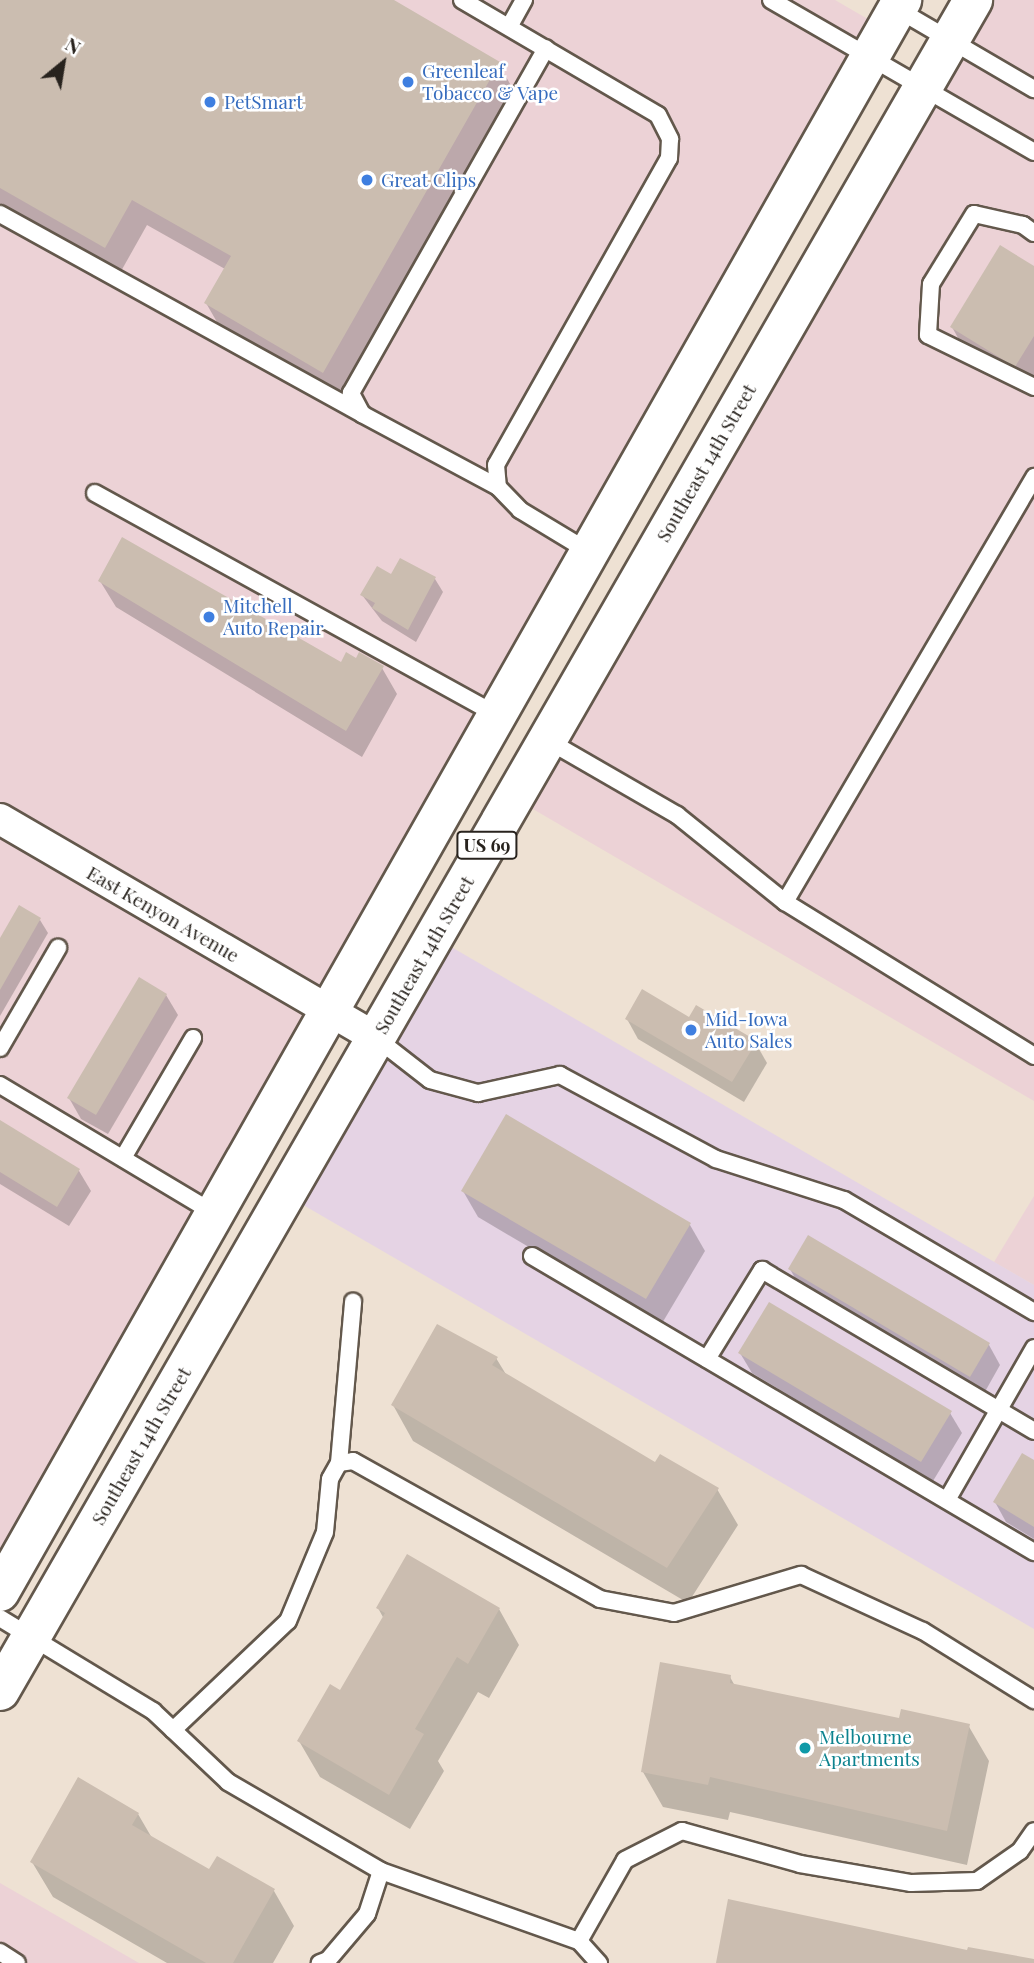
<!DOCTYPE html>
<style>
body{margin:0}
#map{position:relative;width:1034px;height:1963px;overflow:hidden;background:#eee1d3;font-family:"Playfair Display",serif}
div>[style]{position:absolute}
.commercial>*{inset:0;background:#ecd2d6}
.industrial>*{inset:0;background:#e5d3e4}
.shadow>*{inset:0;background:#0003}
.building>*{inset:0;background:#cbbdb0}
.roads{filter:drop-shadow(2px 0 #63584c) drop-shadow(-2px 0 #63584c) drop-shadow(0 2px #63584c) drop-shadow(0 -2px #63584c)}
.lane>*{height:16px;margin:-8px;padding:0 8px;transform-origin:8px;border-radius:8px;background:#fff}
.street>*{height:30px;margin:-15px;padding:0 15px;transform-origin:15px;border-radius:15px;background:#fff}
.primary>*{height:38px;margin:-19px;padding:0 19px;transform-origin:19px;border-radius:19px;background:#fff}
.dots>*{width:19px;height:19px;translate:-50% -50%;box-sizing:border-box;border:4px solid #fff;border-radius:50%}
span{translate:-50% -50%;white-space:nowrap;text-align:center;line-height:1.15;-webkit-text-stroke:5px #fff;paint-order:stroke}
.shield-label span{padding:2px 5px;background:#fff;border:2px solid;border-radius:5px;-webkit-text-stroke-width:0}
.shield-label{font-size:18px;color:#28231e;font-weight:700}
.shop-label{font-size:19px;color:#366cbe}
.left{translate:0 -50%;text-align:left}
.street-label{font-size:19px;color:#28231e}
.culture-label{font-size:19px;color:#0d838f}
.north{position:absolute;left:28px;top:28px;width:70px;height:70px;-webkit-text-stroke:5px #fff;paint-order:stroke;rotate:30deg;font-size:19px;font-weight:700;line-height:28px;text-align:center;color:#28231e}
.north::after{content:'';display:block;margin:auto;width:24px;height:32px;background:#28231e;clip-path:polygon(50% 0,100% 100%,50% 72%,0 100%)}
</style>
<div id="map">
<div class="commercial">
<i style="clip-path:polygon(0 0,835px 0,885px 29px,0 1592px)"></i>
<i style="clip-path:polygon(973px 0,1034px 0,1034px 1101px,514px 798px)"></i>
<i style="clip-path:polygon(1034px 1196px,1034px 1285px,994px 1262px)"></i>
<i style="clip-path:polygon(0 1883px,139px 1963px,0 1963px)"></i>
</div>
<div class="industrial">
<i style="clip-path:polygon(434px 937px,1034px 1285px,1034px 1629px,286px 1195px)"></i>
</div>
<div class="shadow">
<i style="clip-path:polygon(0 0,389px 0,498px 63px,513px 89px,338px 398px,221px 329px,206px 303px,225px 269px,147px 225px,120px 273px,0 204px)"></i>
<i style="clip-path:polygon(1034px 268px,1034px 375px,1027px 386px,963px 347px,952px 327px)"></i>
<i style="clip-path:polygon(392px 576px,435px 579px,443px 592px,416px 642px,382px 621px,362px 595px)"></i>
<i style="clip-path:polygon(100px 581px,341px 665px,382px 668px,397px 694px,362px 757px,116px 607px)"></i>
<i style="clip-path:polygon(40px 920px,48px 933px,0 1016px,0 942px)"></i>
<i style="clip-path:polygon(166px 995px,178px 1015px,108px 1134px,81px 1119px,69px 1098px)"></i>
<i style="clip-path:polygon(627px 1019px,690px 1019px,755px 1042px,767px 1063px,744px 1102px,638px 1039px)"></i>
<i style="clip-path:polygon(0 1122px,79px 1171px,91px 1191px,69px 1226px,0 1184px)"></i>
<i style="clip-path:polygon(463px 1191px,690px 1225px,705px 1251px,661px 1325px,478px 1217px)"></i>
<i style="clip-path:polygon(790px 1269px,989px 1345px,1000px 1365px,982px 1397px,801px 1289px)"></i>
<i style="clip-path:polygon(740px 1353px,950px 1413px,962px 1433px,933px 1481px,752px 1373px)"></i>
<i style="clip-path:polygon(496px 1358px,507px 1376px,656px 1464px,717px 1489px,738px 1525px,688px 1603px,413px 1441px,393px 1405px)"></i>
<i style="clip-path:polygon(1034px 1462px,1034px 1539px,1006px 1522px,995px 1502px)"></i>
<i style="clip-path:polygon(378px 1608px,499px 1609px,519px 1645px,489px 1698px,478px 1692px,438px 1761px,444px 1771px,410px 1829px,320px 1777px,299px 1741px,341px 1692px,384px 1619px)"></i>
<i style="clip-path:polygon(730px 1677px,735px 1686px,901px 1720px,968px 1725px,989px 1761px,967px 1865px,730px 1812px,728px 1820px,663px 1807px,643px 1772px)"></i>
<i style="clip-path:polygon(138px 1814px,152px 1838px,210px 1871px,274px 1891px,294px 1926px,273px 1963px,167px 1963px,53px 1897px,32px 1862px)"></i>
</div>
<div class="building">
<i style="clip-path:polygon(0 0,394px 0,500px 62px,323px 373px,204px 303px,231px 256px,132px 200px,105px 248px,0 188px)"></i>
<i style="clip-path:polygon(1000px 245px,1034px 266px,1034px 336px,1015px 367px,950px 327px)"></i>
<i style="clip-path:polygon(122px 537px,341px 662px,346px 652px,356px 658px,359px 652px,384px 666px,346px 731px,98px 581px)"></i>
<i style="clip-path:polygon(400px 558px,436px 577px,408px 630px,372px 608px,375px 603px,360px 595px,377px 566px,391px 574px)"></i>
<i style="clip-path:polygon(19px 905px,41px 918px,0 990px,0 938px)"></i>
<i style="clip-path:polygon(139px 977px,167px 994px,96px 1115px,67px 1098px)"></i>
<i style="clip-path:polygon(642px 989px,689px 1017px,696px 1005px,757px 1041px,732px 1082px,625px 1019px)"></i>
<i style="clip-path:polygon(506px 1114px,691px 1223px,646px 1299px,461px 1191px)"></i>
<i style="clip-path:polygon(0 1120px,80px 1169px,57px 1207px,0 1172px)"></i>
<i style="clip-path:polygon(808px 1235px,990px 1343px,970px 1377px,788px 1269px)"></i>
<i style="clip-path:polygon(769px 1302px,952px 1411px,921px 1462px,738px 1353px)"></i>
<i style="clip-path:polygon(437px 1324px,498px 1357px,492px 1365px,655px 1462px,660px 1454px,719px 1488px,667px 1568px,391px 1405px)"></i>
<i style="clip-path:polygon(1022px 1453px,1034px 1460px,1034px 1527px,993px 1502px)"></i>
<i style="clip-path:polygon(407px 1554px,500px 1608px,468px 1664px,457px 1657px,415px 1729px,424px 1734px,389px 1795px,297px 1741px,330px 1684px,340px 1690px,385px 1613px,376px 1608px)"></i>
<i style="clip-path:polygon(660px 1662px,731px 1675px,730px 1683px,899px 1718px,901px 1709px,970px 1724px,947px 1831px,710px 1777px,708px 1785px,641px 1772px)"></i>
<i style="clip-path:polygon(78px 1777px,139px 1813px,132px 1825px,209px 1869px,217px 1856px,275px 1889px,233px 1963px,206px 1963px,30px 1862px)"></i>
<i style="clip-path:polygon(728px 1899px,967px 1950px,968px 1947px,1034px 1959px,1034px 1963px,716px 1963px)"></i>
</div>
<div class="roads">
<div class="lane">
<i style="left:462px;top:0;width:227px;rotate:30.4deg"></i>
<i style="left:658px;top:115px;width:27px;rotate:63deg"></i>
<i style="left:670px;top:139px;width:19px;rotate:93deg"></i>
<i style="left:669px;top:158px;width:352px;rotate:119.4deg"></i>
<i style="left:496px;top:465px;width:22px;rotate:85deg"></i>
<i style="left:498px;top:487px;width:32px;rotate:46deg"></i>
<i style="left:520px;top:510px;width:79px;rotate:31.1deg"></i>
<i style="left:771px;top:0;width:304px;rotate:30deg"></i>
<i style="left:897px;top:9px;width:159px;rotate:30.3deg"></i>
<i style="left:509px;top:27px;width:31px;rotate:-61deg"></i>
<i style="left:0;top:214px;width:414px;rotate:28.9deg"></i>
<i style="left:1034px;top:233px;width:14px;rotate:-144deg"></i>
<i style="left:1023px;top:225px;width:50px;rotate:-167.3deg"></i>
<i style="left:974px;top:214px;width:82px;rotate:121.6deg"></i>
<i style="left:931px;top:284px;width:51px;rotate:93.4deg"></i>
<i style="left:928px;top:335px;width:118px;rotate:26.1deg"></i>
<i style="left:498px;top:487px;width:154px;rotate:-151.8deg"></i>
<i style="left:362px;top:414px;width:24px;rotate:-118deg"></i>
<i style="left:351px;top:393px;width:396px;rotate:-60.5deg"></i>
<i style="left:95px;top:493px;width:457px;rotate:28.9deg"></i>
<i style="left:547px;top:740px;width:150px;rotate:30deg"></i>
<i style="left:677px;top:815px;width:139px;rotate:38.9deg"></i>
<i style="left:785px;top:902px;width:293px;rotate:31.7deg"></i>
<i style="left:785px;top:902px;width:493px;rotate:-59.6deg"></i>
<i style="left:376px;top:1038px;width:68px;rotate:37.9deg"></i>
<i style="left:430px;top:1080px;width:50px;rotate:15.2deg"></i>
<i style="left:478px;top:1093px;width:84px;rotate:-12.4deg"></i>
<i style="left:560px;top:1075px;width:177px;rotate:28.3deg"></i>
<i style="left:716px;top:1159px;width:134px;rotate:17.8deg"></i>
<i style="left:844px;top:1200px;width:221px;rotate:30.5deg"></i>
<i style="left:0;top:1048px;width:116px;rotate:-59.9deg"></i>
<i style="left:0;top:1085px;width:249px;rotate:30.9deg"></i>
<i style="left:123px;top:1158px;width:139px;rotate:-59.7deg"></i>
<i style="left:532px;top:1256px;width:583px;rotate:30.53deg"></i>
<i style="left:707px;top:1359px;width:105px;rotate:-58.3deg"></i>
<i style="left:762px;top:1270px;width:316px;rotate:30.6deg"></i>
<i style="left:339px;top:1463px;width:162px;rotate:-85deg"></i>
<i style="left:947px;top:1500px;width:175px;rotate:-60.2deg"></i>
<i style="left:0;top:1618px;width:179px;rotate:31.3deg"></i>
<i style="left:153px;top:1711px;width:103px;rotate:43.4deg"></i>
<i style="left:228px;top:1782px;width:177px;rotate:30.2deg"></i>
<i style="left:381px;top:1871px;width:45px;rotate:108deg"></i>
<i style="left:367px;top:1914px;width:60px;rotate:130.3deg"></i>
<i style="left:328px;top:1960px;width:9px;rotate:159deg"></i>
<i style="left:173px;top:1730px;width:158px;rotate:-43.5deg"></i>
<i style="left:288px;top:1621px;width:96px;rotate:-67.4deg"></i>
<i style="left:325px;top:1532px;width:53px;rotate:-84.6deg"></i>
<i style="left:330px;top:1479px;width:18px;rotate:-61deg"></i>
<i style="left:339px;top:1463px;width:14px;rotate:-8deg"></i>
<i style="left:353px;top:1461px;width:283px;rotate:29.2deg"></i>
<i style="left:600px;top:1599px;width:75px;rotate:10.7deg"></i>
<i style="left:674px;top:1613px;width:133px;rotate:-16.7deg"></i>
<i style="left:801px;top:1575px;width:134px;rotate:24.7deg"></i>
<i style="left:923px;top:1631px;width:131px;rotate:31.9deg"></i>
<i style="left:381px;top:1871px;width:210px;rotate:19.5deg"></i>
<i style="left:579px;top:1941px;width:30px;rotate:48deg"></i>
<i style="left:579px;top:1941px;width:93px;rotate:-60.4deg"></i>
<i style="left:625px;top:1860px;width:64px;rotate:-27deg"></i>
<i style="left:682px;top:1831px;width:123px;rotate:15.6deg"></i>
<i style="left:800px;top:1864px;width:113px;rotate:9.7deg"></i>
<i style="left:911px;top:1883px;width:66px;rotate:-1.7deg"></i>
<i style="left:977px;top:1881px;width:52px;rotate:-34.9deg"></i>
<i style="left:1020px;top:1851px;width:24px;rotate:-55deg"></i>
<i style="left:0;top:1952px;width:20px;rotate:33deg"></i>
</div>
<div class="street">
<i style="left:0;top:819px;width:435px;rotate:30.2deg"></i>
</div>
<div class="primary">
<i style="left:0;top:1592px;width:1830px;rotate:-60.46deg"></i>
<i style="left:0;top:1691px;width:1951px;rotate:-60.08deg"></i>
</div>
</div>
<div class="dots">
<i style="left:408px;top:82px;background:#3f7fe0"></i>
<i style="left:210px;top:102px;background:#3f7fe0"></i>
<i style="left:367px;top:180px;background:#3f7fe0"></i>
<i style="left:209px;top:617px;background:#3f7fe0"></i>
<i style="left:691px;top:1030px;background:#3f7fe0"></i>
<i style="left:805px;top:1748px;background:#0f9aa8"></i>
</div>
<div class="shield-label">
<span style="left:487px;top:845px">US 69</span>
</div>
<div class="shop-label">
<span class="left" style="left:422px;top:82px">Greenleaf<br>Tobacco &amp; Vape</span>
<span class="left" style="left:224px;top:102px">PetSmart</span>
<span class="left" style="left:381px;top:180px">Great Clips</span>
<span class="left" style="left:223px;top:617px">Mitchell<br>Auto Repair</span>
<span class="left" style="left:705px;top:1030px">Mid-Iowa<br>Auto Sales</span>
</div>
<div class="street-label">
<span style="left:706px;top:463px;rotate:-60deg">Southeast 14th Street</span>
<span style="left:163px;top:914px;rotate:30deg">East Kenyon Avenue</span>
<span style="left:424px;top:955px;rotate:-60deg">Southeast 14th Street</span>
<span style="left:141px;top:1446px;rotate:-60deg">Southeast 14th Street</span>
</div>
<div class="culture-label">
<span class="left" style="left:819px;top:1748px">Melbourne<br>Apartments</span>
</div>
<div class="north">N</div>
</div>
